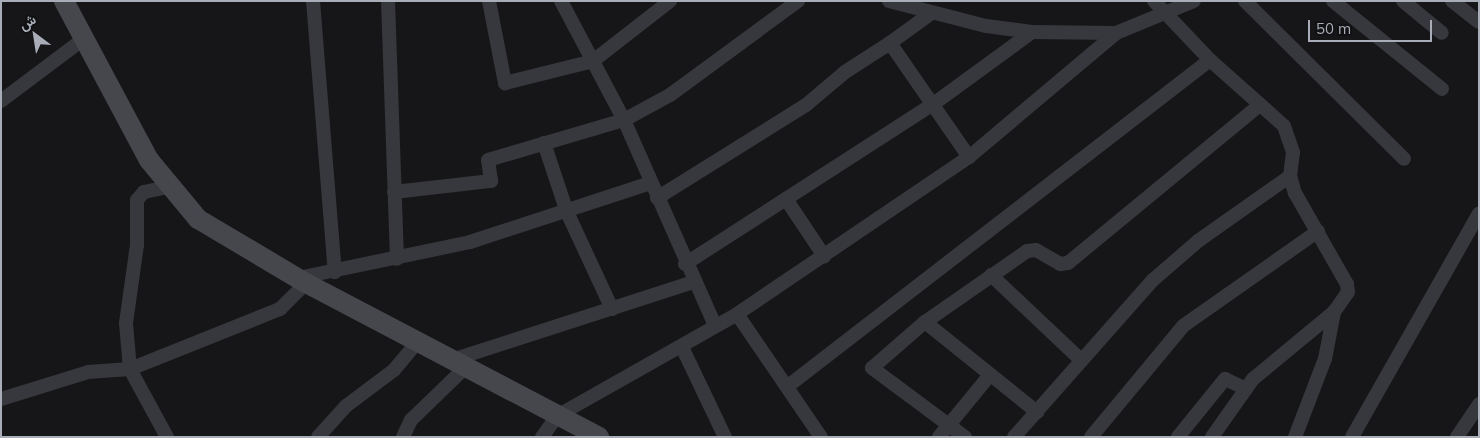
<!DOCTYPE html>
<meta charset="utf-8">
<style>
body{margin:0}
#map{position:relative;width:1480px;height:438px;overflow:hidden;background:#161618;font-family:Mulish,Vazirmatn,sans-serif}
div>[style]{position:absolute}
.street>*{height:14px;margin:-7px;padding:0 7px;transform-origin:7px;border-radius:7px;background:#37383d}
.secondary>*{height:20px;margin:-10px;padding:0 10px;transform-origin:10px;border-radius:10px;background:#45474d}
span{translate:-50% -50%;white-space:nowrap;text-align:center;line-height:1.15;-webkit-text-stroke:4px #111113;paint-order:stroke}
.frame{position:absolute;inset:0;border:2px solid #a8adb8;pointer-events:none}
.north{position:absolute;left:10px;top:10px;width:50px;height:50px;-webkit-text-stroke:4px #111113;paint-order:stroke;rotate:329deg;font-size:14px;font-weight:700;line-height:20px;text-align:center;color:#a8adb8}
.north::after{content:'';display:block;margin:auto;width:18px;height:22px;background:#a8adb8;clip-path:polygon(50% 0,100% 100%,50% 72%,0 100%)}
.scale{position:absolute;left:1308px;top:20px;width:124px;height:22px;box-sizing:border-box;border:2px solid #a8adb8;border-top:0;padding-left:6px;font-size:15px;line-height:18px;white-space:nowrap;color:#a8adb8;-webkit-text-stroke:4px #111113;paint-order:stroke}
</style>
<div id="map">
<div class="street">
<i style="left:313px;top:1px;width:272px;rotate:85.4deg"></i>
<i style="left:388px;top:1px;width:258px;rotate:88deg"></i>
<i style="left:489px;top:1px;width:84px;rotate:79deg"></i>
<i style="left:505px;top:83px;width:91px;rotate:-14deg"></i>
<i style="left:593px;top:61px;width:98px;rotate:-37.9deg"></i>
<i style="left:561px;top:1px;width:135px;rotate:62.1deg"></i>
<i style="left:624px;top:120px;width:224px;rotate:66.1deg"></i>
<i style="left:889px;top:1px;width:100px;rotate:14.5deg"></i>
<i style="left:986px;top:26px;width:46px;rotate:7.4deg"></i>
<i style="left:1032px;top:32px;width:84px;rotate:0.7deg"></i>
<i style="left:1116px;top:33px;width:84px;rotate:-22.3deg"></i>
<i style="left:1154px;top:1px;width:81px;rotate:46.5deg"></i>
<i style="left:1210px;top:60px;width:99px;rotate:41.7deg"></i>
<i style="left:1284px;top:126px;width:28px;rotate:71deg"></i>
<i style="left:1293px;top:152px;width:24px;rotate:97deg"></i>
<i style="left:1290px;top:176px;width:18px;rotate:74deg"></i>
<i style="left:1295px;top:193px;width:105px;rotate:60.3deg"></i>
<i style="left:1347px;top:284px;width:8px;rotate:83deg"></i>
<i style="left:1348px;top:292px;width:24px;rotate:125deg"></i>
<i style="left:1334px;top:312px;width:105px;rotate:140.4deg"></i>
<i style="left:1253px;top:379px;width:71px;rotate:125.3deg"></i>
<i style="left:1245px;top:1px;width:224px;rotate:44.8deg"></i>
<i style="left:1333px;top:1px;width:140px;rotate:38.9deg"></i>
<i style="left:1403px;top:1px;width:50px;rotate:39.4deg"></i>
<i style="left:1452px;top:1px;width:34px;rotate:38deg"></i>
<i style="left:890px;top:43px;width:49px;rotate:-35.9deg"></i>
<i style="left:1px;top:101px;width:105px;rotate:-36.9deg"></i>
<i style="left:544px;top:143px;width:73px;rotate:71.6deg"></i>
<i style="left:567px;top:212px;width:107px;rotate:65.1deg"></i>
<i style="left:394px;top:192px;width:98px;rotate:-6.5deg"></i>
<i style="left:491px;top:181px;width:21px;rotate:-98deg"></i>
<i style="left:488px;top:160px;width:142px;rotate:-16.4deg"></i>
<i style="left:624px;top:120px;width:52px;rotate:-28.5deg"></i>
<i style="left:670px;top:95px;width:159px;rotate:-36.3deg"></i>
<i style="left:657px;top:198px;width:176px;rotate:-32deg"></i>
<i style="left:806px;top:105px;width:51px;rotate:-40.2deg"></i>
<i style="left:845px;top:72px;width:54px;rotate:-32.8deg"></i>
<i style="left:890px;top:43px;width:139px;rotate:55.3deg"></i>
<i style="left:786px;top:199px;width:69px;rotate:56.3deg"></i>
<i style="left:685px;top:264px;width:294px;rotate:-32.8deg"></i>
<i style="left:932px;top:105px;width:124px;rotate:-36.1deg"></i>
<i style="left:991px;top:275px;width:124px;rotate:43.4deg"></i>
<i style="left:298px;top:278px;width:176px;rotate:-11.8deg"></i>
<i style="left:470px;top:242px;width:190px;rotate:-18.1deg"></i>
<i style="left:737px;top:314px;width:149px;rotate:55.7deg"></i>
<i style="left:925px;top:322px;width:144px;rotate:38.8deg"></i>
<i style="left:682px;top:347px;width:100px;rotate:64.5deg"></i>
<i style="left:455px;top:359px;width:251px;rotate:-17.9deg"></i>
<i style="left:788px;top:386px;width:533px;rotate:-37.69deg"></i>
<i style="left:1px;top:399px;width:91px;rotate:-17.2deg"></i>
<i style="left:88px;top:372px;width:42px;rotate:-4.1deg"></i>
<i style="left:130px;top:369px;width:162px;rotate:-21.8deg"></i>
<i style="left:280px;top:309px;width:37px;rotate:-45deg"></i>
<i style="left:167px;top:437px;width:77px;rotate:-118.6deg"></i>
<i style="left:130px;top:369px;width:46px;rotate:-95deg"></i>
<i style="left:126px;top:323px;width:79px;rotate:-82deg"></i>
<i style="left:137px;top:245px;width:45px;rotate:-90deg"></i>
<i style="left:137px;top:200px;width:11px;rotate:-49deg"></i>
<i style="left:144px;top:192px;width:25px;rotate:-12deg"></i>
<i style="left:318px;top:437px;width:42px;rotate:-47.9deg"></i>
<i style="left:346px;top:406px;width:60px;rotate:-36.9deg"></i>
<i style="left:394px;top:370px;width:39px;rotate:-50deg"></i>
<i style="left:403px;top:437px;width:19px;rotate:-65deg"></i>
<i style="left:411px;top:420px;width:78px;rotate:-44deg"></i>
<i style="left:542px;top:437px;width:26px;rotate:-54deg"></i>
<i style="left:557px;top:416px;width:207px;rotate:-29.5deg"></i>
<i style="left:737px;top:314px;width:280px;rotate:-34.1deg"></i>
<i style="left:969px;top:157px;width:192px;rotate:-40.1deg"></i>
<i style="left:939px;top:437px;width:80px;rotate:-50.6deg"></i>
<i style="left:965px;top:437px;width:116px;rotate:-143.4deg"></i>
<i style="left:872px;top:368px;width:70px;rotate:-41deg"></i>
<i style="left:925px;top:322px;width:124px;rotate:-34.8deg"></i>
<i style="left:1027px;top:251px;width:9px;rotate:-6deg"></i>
<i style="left:1036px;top:250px;width:28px;rotate:30deg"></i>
<i style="left:1060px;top:264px;width:8px;rotate:-7deg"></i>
<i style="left:1068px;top:263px;width:249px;rotate:-39.5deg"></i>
<i style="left:1014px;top:437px;width:210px;rotate:-48.5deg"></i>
<i style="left:1153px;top:280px;width:60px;rotate:-40.9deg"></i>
<i style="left:1198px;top:241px;width:113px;rotate:-35.2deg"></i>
<i style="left:1091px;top:437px;width:144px;rotate:-50.3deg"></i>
<i style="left:1183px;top:326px;width:165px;rotate:-35.1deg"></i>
<i style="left:1178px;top:437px;width:75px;rotate:-51deg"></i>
<i style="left:1225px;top:379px;width:23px;rotate:25deg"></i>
<i style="left:1295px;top:437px;width:84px;rotate:-69deg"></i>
<i style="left:1325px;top:359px;width:48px;rotate:-79.2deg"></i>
<i style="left:1352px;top:437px;width:257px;rotate:-60.4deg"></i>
<i style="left:1457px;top:437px;width:40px;rotate:-56deg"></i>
</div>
<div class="secondary">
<i style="left:64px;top:1px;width:180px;rotate:61.9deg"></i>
<i style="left:149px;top:160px;width:77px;rotate:50.3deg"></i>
<i style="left:198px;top:219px;width:126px;rotate:30.7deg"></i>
<i style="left:306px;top:283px;width:331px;rotate:27.7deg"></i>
</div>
<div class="frame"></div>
<div class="north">ش</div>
<div class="scale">50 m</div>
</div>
